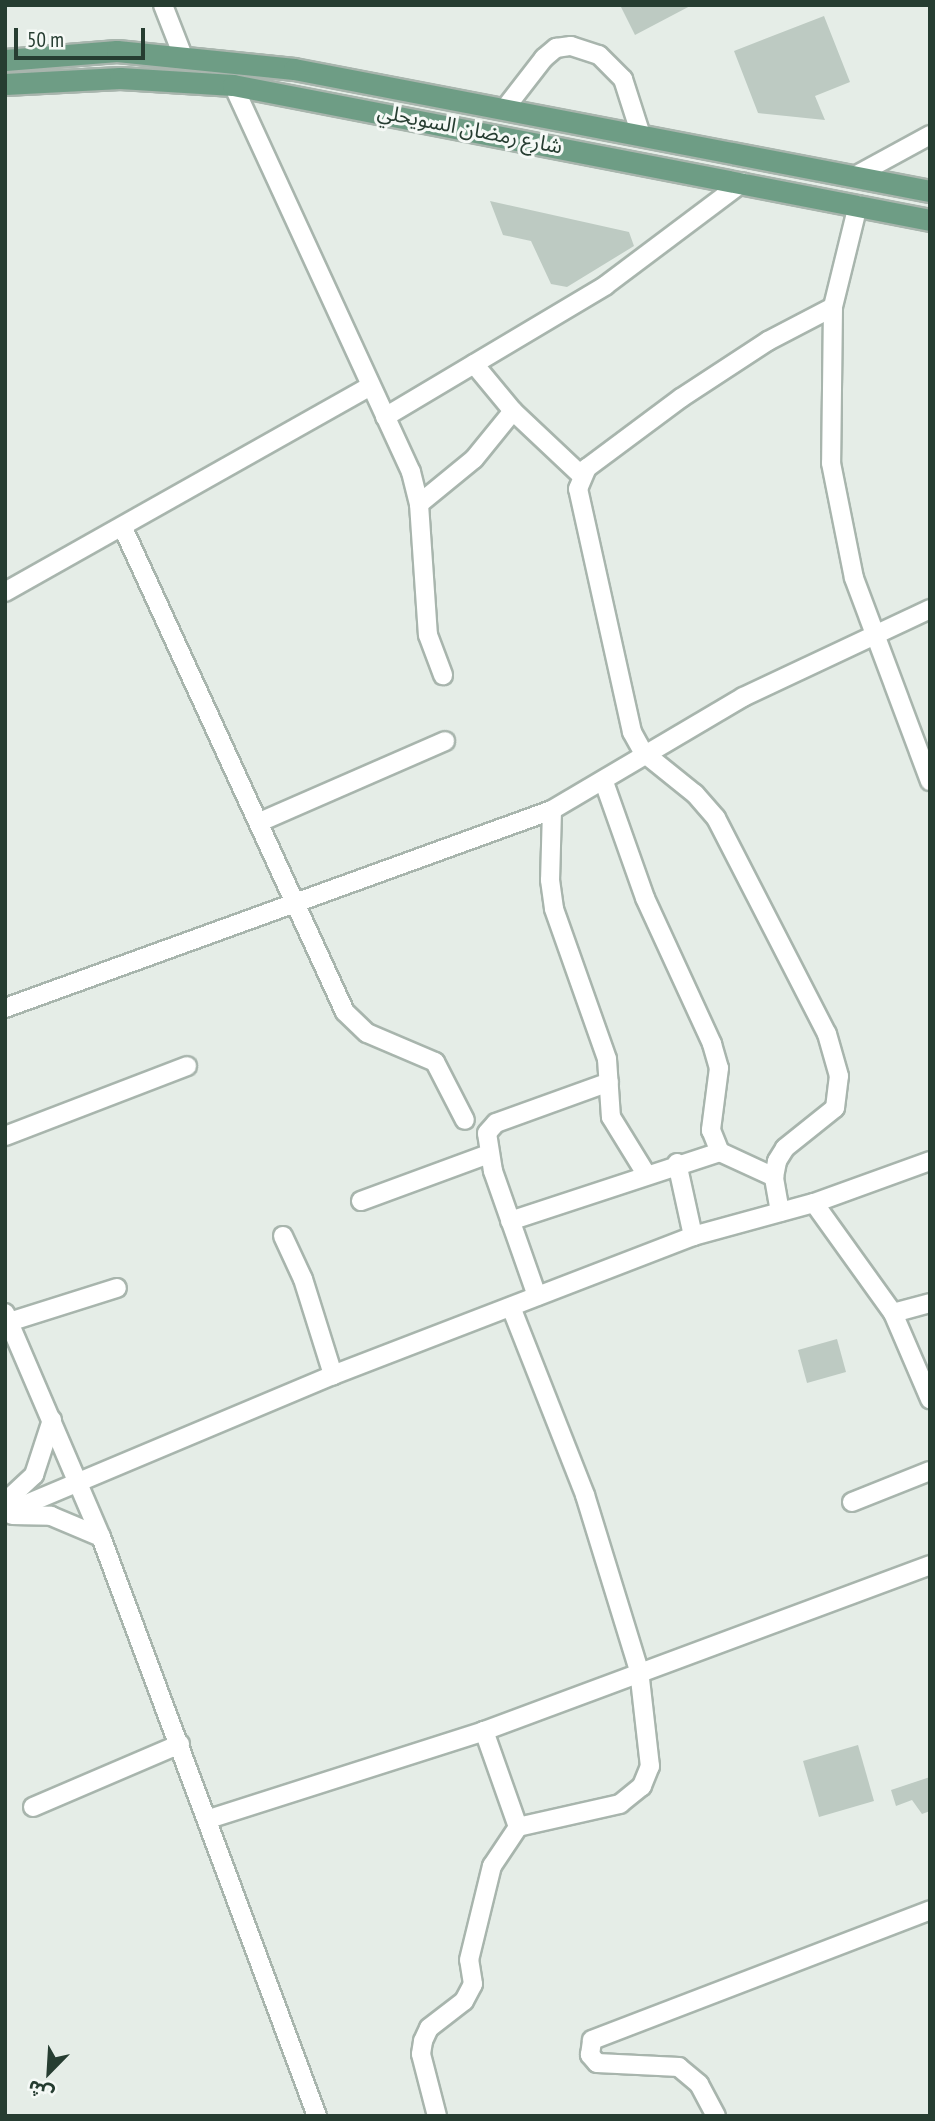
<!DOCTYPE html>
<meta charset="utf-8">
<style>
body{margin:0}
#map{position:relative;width:935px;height:2121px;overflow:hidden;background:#e5ede7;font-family:"PT Sans Narrow","Noto Sans Arabic",sans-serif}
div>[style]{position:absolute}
.building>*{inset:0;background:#bdcac2}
.roads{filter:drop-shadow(2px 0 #a8b5ad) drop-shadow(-2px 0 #a8b5ad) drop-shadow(0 2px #a8b5ad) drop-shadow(0 -2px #a8b5ad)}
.minor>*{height:18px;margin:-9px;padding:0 9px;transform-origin:9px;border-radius:9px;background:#fff}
.major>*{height:21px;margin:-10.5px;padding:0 10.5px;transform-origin:10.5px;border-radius:10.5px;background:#6e9d85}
span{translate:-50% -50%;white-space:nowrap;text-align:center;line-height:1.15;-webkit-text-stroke:6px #f5f9f6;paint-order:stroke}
.street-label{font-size:21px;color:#263d31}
.frame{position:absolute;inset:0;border:7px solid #263d31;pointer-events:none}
.north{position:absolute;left:14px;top:2037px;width:70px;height:70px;-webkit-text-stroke:5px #f5f9f6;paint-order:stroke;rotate:204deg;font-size:19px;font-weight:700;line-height:28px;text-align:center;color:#263d31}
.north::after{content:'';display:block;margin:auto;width:24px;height:32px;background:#263d31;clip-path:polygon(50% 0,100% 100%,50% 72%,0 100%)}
.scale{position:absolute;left:14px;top:28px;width:131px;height:32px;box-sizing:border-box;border:4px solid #263d31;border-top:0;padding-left:9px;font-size:21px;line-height:24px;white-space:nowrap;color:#263d31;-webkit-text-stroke:5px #f5f9f6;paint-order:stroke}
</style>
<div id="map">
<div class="building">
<i style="clip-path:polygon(620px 5px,692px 5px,635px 35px)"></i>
<i style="clip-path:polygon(824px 16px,850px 82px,815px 96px,825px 120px,758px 113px,734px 51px)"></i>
<i style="clip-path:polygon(490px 201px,629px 232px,634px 246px,567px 287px,551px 284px,531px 241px,503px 235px)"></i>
<i style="clip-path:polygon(837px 1339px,846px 1372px,807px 1383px,798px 1350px)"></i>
<i style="clip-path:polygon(858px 1745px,874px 1801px,819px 1817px,803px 1761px)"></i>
<i style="clip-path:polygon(930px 1777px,930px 1811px,922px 1814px,912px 1800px,896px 1806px,891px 1790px)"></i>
</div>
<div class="roads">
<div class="minor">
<i style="left:163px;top:5px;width:55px;rotate:68.6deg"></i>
<i style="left:233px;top:85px;width:426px;rotate:65.3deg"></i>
<i style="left:411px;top:472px;width:33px;rotate:76deg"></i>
<i style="left:419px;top:504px;width:131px;rotate:86.1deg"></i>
<i style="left:428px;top:635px;width:43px;rotate:69.4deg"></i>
<i style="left:506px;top:107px;width:62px;rotate:-52.2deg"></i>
<i style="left:544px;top:58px;width:16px;rotate:-40deg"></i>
<i style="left:556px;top:48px;width:15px;rotate:-8deg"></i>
<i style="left:571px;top:46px;width:29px;rotate:18deg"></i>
<i style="left:599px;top:55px;width:34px;rotate:45deg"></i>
<i style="left:623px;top:79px;width:59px;rotate:72.2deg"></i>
<i style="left:853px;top:177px;width:88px;rotate:-28.6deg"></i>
<i style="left:858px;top:205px;width:105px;rotate:103.8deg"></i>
<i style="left:833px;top:307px;width:156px;rotate:90.7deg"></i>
<i style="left:831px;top:463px;width:117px;rotate:78.7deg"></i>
<i style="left:854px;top:578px;width:217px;rotate:69.5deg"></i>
<i style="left:474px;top:364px;width:61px;rotate:50.3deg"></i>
<i style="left:513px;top:411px;width:93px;rotate:43.3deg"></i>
<i style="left:385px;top:417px;width:257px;rotate:-30.8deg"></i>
<i style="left:606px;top:285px;width:171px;rotate:-36.9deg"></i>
<i style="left:419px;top:504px;width:71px;rotate:-39.3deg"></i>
<i style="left:474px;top:459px;width:62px;rotate:-50.9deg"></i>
<i style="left:123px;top:528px;width:532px;rotate:65.36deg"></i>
<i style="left:345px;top:1012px;width:30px;rotate:44deg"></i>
<i style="left:367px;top:1033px;width:74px;rotate:23.1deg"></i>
<i style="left:435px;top:1062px;width:65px;rotate:62.7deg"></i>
<i style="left:5px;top:592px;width:418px;rotate:-29.4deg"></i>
<i style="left:604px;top:782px;width:123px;rotate:70.5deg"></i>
<i style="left:645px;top:898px;width:161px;rotate:65.3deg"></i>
<i style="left:712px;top:1044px;width:25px;rotate:74deg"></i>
<i style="left:719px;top:1068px;width:63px;rotate:97.4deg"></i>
<i style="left:711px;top:1130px;width:24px;rotate:68deg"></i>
<i style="left:552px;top:810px;width:70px;rotate:91.6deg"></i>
<i style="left:550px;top:880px;width:29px;rotate:82deg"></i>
<i style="left:554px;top:909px;width:159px;rotate:70.5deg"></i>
<i style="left:607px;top:1059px;width:58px;rotate:86.1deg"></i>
<i style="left:611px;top:1117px;width:67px;rotate:58.4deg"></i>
<i style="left:260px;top:822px;width:202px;rotate:-23.6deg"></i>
<i style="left:5px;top:1008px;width:582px;rotate:-19.9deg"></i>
<i style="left:552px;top:810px;width:222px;rotate:-30.6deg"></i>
<i style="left:743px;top:697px;width:207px;rotate:-25.2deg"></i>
<i style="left:5px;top:1136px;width:195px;rotate:-21deg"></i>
<i style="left:677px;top:1163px;width:75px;rotate:77.6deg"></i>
<i style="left:361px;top:1201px;width:136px;rotate:-20.2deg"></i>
<i style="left:814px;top:1203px;width:135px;rotate:54.3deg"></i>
<i style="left:893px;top:1313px;width:94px;rotate:66.7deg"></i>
<i style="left:780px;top:1212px;width:36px;rotate:-100deg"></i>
<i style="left:774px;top:1177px;width:16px;rotate:-79deg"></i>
<i style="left:777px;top:1161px;width:15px;rotate:-58deg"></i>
<i style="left:785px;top:1148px;width:64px;rotate:-38.7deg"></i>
<i style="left:835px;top:1108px;width:32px;rotate:-83deg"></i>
<i style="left:839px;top:1076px;width:44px;rotate:-105.9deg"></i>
<i style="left:827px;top:1034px;width:243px;rotate:-117.2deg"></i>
<i style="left:716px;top:818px;width:32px;rotate:-131deg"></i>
<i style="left:695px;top:794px;width:67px;rotate:-141.1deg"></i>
<i style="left:643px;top:752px;width:23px;rotate:-119deg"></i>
<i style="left:632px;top:732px;width:249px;rotate:-102.5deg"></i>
<i style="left:578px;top:489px;width:23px;rotate:-67deg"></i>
<i style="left:587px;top:468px;width:117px;rotate:-36.7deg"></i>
<i style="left:681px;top:398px;width:104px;rotate:-33.2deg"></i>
<i style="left:768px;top:341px;width:73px;rotate:-27.6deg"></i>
<i style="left:510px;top:1221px;width:221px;rotate:-18.2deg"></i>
<i style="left:720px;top:1152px;width:60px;rotate:24.8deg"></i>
<i style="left:283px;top:1236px;width:47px;rotate:65.1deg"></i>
<i style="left:303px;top:1279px;width:101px;rotate:72.6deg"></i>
<i style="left:537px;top:1296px;width:133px;rotate:-109.4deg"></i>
<i style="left:493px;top:1171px;width:38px;rotate:-99deg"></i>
<i style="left:487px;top:1133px;width:13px;rotate:-48deg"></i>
<i style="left:496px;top:1123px;width:120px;rotate:-19.9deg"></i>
<i style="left:511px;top:1307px;width:202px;rotate:68.5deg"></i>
<i style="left:585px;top:1495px;width:183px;rotate:72.9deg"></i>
<i style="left:639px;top:1670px;width:97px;rotate:83.5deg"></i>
<i style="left:650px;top:1766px;width:22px;rotate:112deg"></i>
<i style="left:642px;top:1786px;width:28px;rotate:141deg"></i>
<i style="left:620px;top:1804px;width:105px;rotate:167.3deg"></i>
<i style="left:5px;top:1313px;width:244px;rotate:66.8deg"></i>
<i style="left:101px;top:1537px;width:618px;rotate:69.54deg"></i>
<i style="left:893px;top:1313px;width:38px;rotate:-15deg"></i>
<i style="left:9px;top:1322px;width:113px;rotate:-17.5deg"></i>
<i style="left:5px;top:1502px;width:40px;rotate:-43deg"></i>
<i style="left:34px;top:1475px;width:58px;rotate:-71.9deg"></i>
<i style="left:852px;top:1502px;width:84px;rotate:-21.7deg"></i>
<i style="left:5px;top:1513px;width:356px;rotate:-22.8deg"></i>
<i style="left:333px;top:1375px;width:386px;rotate:-21.1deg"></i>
<i style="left:693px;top:1236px;width:125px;rotate:-15.3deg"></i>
<i style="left:814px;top:1203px;width:123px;rotate:-19.9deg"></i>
<i style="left:12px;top:1515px;width:39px;rotate:1deg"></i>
<i style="left:51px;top:1516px;width:54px;rotate:22.8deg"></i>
<i style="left:33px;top:1807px;width:160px;rotate:-23.2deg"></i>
<i style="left:209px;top:1819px;width:289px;rotate:-17.7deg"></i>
<i style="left:484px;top:1731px;width:476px;rotate:-20.4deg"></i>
<i style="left:437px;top:2116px;width:64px;rotate:-104.5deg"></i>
<i style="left:421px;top:2054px;width:13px;rotate:-81deg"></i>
<i style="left:423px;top:2041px;width:14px;rotate:-65deg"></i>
<i style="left:429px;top:2028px;width:44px;rotate:-37.6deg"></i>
<i style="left:464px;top:2001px;width:19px;rotate:-62deg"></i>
<i style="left:473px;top:1984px;width:24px;rotate:-99deg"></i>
<i style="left:469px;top:1960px;width:97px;rotate:-76.3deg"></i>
<i style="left:492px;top:1866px;width:47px;rotate:-56.3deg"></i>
<i style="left:518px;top:1827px;width:102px;rotate:-109.5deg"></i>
<i style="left:716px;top:2116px;width:36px;rotate:-118deg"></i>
<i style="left:699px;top:2084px;width:26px;rotate:-140deg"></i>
<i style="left:679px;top:2067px;width:82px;rotate:-177.2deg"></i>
<i style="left:597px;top:2063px;width:11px;rotate:-131deg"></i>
<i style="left:590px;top:2055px;width:15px;rotate:-82deg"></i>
<i style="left:592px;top:2040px;width:362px;rotate:-21deg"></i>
</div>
<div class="major">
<i style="left:5px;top:60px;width:112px;rotate:-4.6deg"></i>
<i style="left:117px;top:51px;width:178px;rotate:5.8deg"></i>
<i style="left:294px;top:69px;width:648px;rotate:10.86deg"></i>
<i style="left:5px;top:84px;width:115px;rotate:-3deg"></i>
<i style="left:120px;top:78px;width:113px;rotate:3.5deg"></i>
<i style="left:233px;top:85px;width:710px;rotate:10.96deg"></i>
</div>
</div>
<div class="street-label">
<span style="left:470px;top:129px;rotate:11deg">شارع رمضان السويحلي</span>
</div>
<div class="frame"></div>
<div class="north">ش</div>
<div class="scale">50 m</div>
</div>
